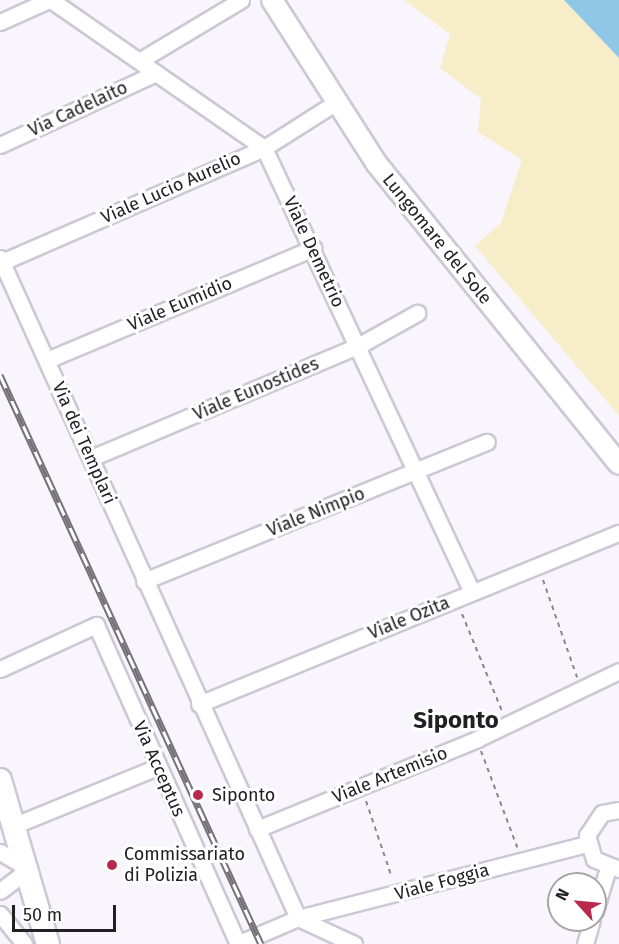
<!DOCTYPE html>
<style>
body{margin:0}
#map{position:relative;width:619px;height:944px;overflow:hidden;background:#f8f5fd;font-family:"Fira Sans",sans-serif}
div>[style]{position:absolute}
.sand>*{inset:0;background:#f7edc8}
.water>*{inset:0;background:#90c7e6}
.path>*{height:2px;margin-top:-1px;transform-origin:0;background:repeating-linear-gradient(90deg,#89868c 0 4.5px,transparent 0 9px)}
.roads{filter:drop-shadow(2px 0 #cdc8d5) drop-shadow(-2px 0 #cdc8d5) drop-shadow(0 2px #cdc8d5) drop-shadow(0 -2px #cdc8d5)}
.minor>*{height:15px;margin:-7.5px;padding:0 7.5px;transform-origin:7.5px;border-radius:7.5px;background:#fff}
.tertiary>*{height:20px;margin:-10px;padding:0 10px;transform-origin:10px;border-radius:10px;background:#fff}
.secondary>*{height:22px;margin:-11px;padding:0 11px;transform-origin:11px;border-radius:11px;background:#fff}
.rail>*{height:7px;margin-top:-3.5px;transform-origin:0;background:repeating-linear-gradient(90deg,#fff 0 14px,#747277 0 28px);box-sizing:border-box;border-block:2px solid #747277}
.dots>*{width:16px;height:16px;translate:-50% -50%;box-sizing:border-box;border:3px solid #fff;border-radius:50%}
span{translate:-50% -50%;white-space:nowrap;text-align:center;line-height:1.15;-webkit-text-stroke:6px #fff;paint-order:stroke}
.street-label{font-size:18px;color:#222024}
.poi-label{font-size:18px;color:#222024}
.left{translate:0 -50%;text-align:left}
.district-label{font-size:24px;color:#222024;font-weight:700}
.north{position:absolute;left:547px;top:872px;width:60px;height:60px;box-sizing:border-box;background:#fff;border:2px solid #a7a6a7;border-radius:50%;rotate:297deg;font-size:16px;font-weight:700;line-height:24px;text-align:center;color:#222024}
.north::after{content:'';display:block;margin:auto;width:21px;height:27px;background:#b9294e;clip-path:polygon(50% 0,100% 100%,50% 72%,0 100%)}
.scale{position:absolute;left:12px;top:905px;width:104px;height:27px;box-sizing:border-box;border:3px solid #222024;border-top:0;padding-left:8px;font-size:18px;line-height:21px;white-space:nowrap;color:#222024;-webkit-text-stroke:4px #fff;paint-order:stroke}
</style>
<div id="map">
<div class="sand">
<i style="clip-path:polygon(404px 0,564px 0,619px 58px,619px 416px,475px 246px,501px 223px,522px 160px,478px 132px,481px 99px,440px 68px,450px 34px)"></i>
</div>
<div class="water">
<i style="clip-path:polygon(564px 0,619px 0,619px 58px)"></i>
</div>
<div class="path">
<i style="left:543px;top:580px;width:103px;rotate:70.7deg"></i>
<i style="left:462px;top:614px;width:105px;rotate:67.6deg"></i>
<i style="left:481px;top:751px;width:103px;rotate:69.4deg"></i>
<i style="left:366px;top:801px;width:81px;rotate:71.3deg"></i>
</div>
<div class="roads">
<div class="minor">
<i style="left:51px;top:0;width:259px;rotate:34.8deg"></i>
<i style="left:264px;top:148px;width:490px;rotate:64.9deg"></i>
<i style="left:0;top:22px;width:54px;rotate:-24.2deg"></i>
<i style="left:139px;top:61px;width:119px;rotate:-30.9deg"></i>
<i style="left:0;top:145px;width:172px;rotate:-24.8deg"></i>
<i style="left:0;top:258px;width:724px;rotate:65.7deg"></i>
<i style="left:2px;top:262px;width:286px;rotate:-23.5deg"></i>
<i style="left:264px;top:148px;width:84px;rotate:-32.4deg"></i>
<i style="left:47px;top:360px;width:289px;rotate:-22.8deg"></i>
<i style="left:91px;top:458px;width:290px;rotate:-22.8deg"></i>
<i style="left:358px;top:346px;width:68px;rotate:-29.2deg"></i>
<i style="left:144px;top:581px;width:370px;rotate:-22.1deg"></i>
<i style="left:0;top:669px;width:106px;rotate:-24.6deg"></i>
<i style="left:96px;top:625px;width:349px;rotate:66deg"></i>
<i style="left:199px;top:704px;width:453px;rotate:-22.2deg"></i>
<i style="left:619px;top:810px;width:17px;rotate:170deg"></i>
<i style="left:602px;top:813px;width:27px;rotate:124deg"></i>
<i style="left:587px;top:835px;width:25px;rotate:74deg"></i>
<i style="left:594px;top:859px;width:27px;rotate:22deg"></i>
<i style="left:15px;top:825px;width:153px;rotate:-22.2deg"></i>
<i style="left:257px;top:829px;width:238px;rotate:-22.2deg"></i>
<i style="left:477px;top:739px;width:157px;rotate:-25.6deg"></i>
<i style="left:0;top:852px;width:34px;rotate:30deg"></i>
<i style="left:29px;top:869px;width:36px;rotate:143deg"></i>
<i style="left:595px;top:911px;width:45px;rotate:-73.2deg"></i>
<i style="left:0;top:914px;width:38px;rotate:51deg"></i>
<i style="left:298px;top:918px;width:62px;rotate:24.9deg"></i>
<i style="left:237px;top:944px;width:66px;rotate:-23.1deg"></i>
<i style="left:298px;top:918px;width:298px;rotate:-14.4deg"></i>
<i style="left:585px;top:944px;width:25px;rotate:-74deg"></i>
</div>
<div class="tertiary">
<i style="left:272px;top:0;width:195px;rotate:57.4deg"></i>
<i style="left:377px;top:164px;width:385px;rotate:51.1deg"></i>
</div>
<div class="secondary">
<i style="left:0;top:780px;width:171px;rotate:73.7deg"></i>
</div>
</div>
<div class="rail">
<i style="left:0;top:375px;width:626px;rotate:65.36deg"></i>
</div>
<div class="dots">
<i style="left:198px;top:795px;background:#b9294e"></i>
<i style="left:112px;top:865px;background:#b9294e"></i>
</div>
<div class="street-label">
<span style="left:78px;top:109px;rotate:-25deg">Via Cadelaito</span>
<span style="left:171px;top:188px;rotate:-24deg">Viale Lucio Aurelio</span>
<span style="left:437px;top:239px;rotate:51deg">Lungomare del Sole</span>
<span style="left:314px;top:252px;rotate:65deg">Viale Demetrio</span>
<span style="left:180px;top:304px;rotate:-23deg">Viale Eumidio</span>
<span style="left:256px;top:389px;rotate:-23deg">Viale Eunostides</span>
<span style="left:84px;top:443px;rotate:66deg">Via dei Templari</span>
<span style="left:316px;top:512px;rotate:-22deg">Viale Nimpio</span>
<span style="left:409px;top:618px;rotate:-22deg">Viale Ozita</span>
<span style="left:159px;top:769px;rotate:66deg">Via Acceptus</span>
<span style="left:390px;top:775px;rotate:-22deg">Viale Artemisio</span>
<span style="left:442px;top:882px;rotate:-15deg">Viale Foggia</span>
</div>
<div class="poi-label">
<span class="left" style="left:212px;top:795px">Siponto</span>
<span class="left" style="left:124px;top:865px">Commissariato<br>di Polizia</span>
</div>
<div class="district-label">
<span style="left:456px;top:721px">Siponto</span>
</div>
<div class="north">N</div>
<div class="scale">50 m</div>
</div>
